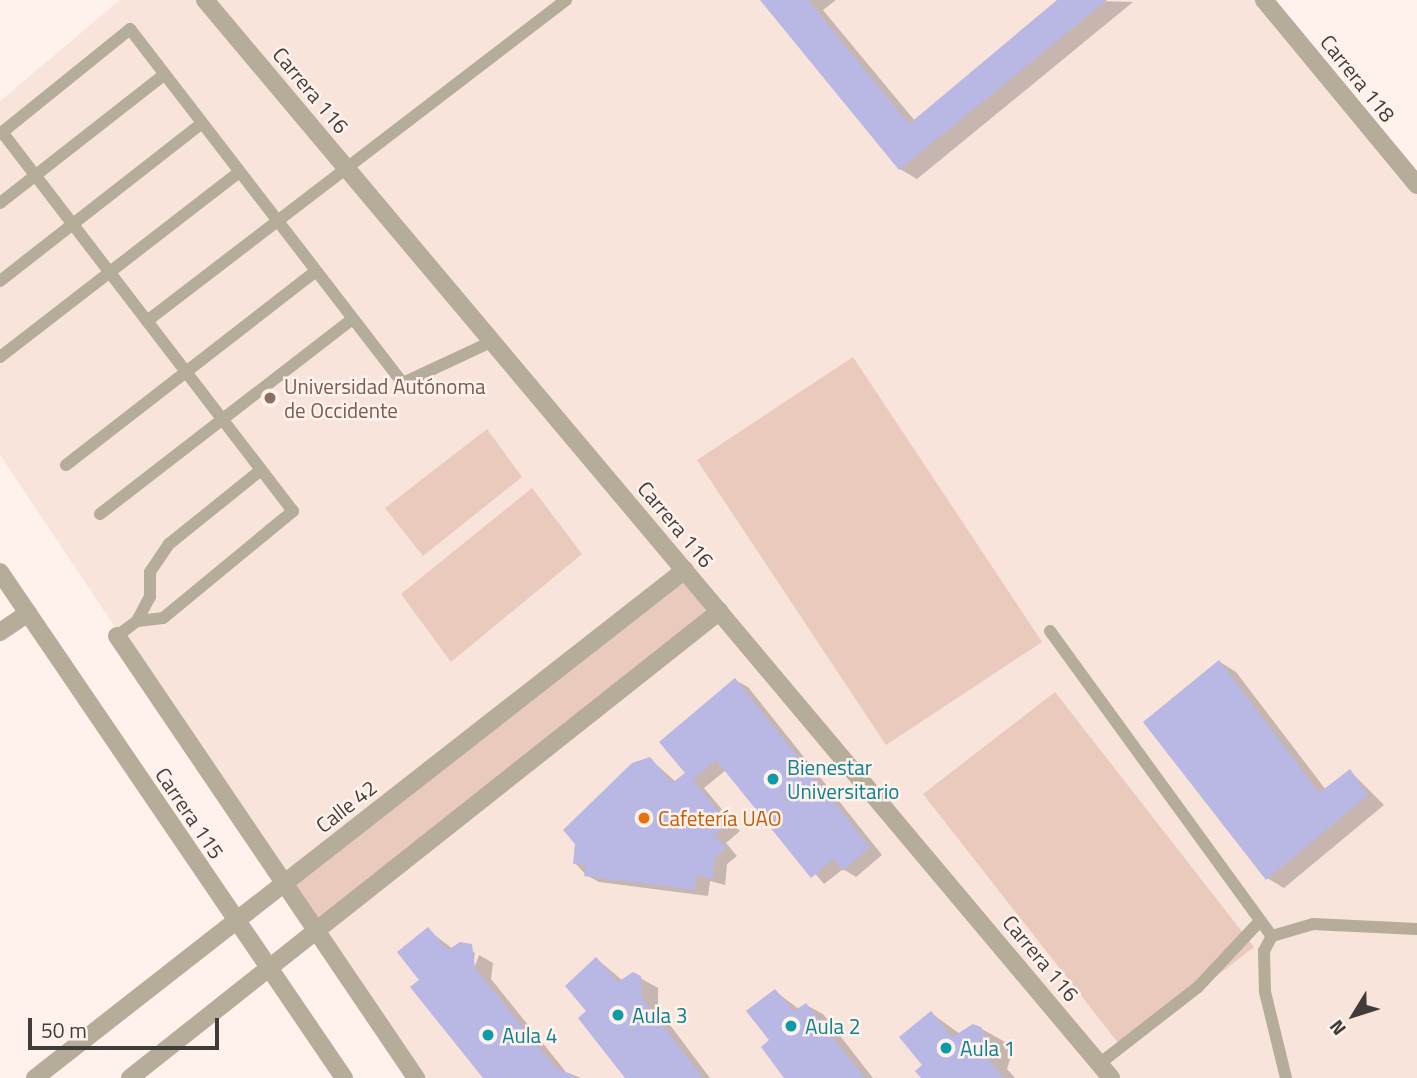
<!DOCTYPE html>
<meta charset="utf-8">
<style>
body{margin:0}
#map{position:relative;width:1417px;height:1078px;overflow:hidden;background:#fff2ed;font-family:"Titillium Web",sans-serif}
div>[style]{position:absolute}
.built>*{inset:0;background:#f8e4db}
.green>*{inset:0;background:#e9cabd}
.shadow>*{inset:0;background:#0003}
.building>*{inset:0;background:#b9b7e3}
.service>*{height:12px;margin:-6px;padding:0 6px;transform-origin:6px;border-radius:6px;background:#b5ac99}
.minor>*{height:18px;margin:-9px;padding:0 9px;transform-origin:9px;border-radius:9px;background:#b5ac99}
.dots>*{width:19px;height:19px;translate:-50% -50%;box-sizing:border-box;border:4px solid #fff2ed;border-radius:50%}
span{translate:-50% -50%;white-space:nowrap;text-align:center;line-height:1.15;-webkit-text-stroke:5px #fff2ed;paint-order:stroke}
.street-label{font-size:21px;color:#413c3a}
.education-label{font-size:21px;color:#785e54}
.left{translate:0 -50%;text-align:left}
.culture-label{font-size:21px;color:#0d838f}
.food-label{font-size:21px;color:#c56008}
.north{position:absolute;left:1319px;top:980px;width:70px;height:70px;-webkit-text-stroke:5px #fff2ed;paint-order:stroke;rotate:232deg;font-size:19px;font-weight:700;line-height:28px;text-align:center;color:#413c3a}
.north::after{content:'';display:block;margin:auto;width:24px;height:32px;background:#413c3a;clip-path:polygon(50% 0,100% 100%,50% 72%,0 100%)}
.scale{position:absolute;left:28px;top:1018px;width:191px;height:32px;box-sizing:border-box;border:4px solid #413c3a;border-top:0;padding-left:9px;font-size:21px;line-height:24px;white-space:nowrap;color:#413c3a;-webkit-text-stroke:5px #fff2ed;paint-order:stroke}
</style>
<div id="map">
<div class="built">
<i style="clip-path:polygon(120px 0,1264px 0,1417px 185px,1417px 1078px,416px 1078px,0 455px,0 101px)"></i>
</div>
<div class="green">
<i style="clip-path:polygon(853px 357px,1042px 642px,886px 745px,697px 460px)"></i>
<i style="clip-path:polygon(487px 429px,522px 477px,423px 556px,385px 508px)"></i>
<i style="clip-path:polygon(532px 488px,582px 554px,451px 662px,401px 594px)"></i>
<i style="clip-path:polygon(685px 570px,720px 611px,313px 931px,282px 885px)"></i>
<i style="clip-path:polygon(1055px 692px,1254px 947px,1123px 1049px,923px 794px)"></i>
</div>
<div class="shadow">
<i style="clip-path:polygon(762px 0,836px 0,823px 10px,915px 121px,1059px 0,1133px 2px,917px 179px,900px 169px)"></i>
<i style="clip-path:polygon(1220px 662px,1236px 672px,1326px 790px,1350px 771px,1384px 805px,1284px 888px,1267px 878px)"></i>
<i style="clip-path:polygon(735px 680px,748px 687px,882px 855px,856px 877px,843px 869px,824px 884px,726px 770px,704px 788px,740px 831px,726px 843px,737px 856px,727px 864px,725px 885px,710px 881px,708px 896px,599px 882px,586px 875px,575px 863px,650px 759px,676px 782px,687px 773px)"></i>
<i style="clip-path:polygon(428px 930px,453px 949px,460px 944px,475px 953px,471px 977px,479px 955px,493px 963px,491px 979px,566px 1072px,581px 1078px,484px 1078px,422px 980px)"></i>
<i style="clip-path:polygon(597px 959px,623px 981px,640px 978px,658px 988px,658px 1009px,710px 1078px,627px 1078px)"></i>
<i style="clip-path:polygon(775px 991px,800px 1010px,806px 1005px,823px 1014px,873px 1078px,786px 1078px,771px 1041px)"></i>
<i style="clip-path:polygon(931px 1013px,960px 1034px,980px 1028px,1005px 1042px,1011px 1056px,1007px 1069px,1015px 1078px,923px 1078px)"></i>
</div>
<div class="building">
<i style="clip-path:polygon(760px 0,808px 0,909px 124px,1057px 0,1107px 0,899px 170px)"></i>
<i style="clip-path:polygon(1219px 660px,1319px 793px,1350px 769px,1368px 795px,1266px 880px,1143px 722px)"></i>
<i style="clip-path:polygon(735px 678px,870px 847px,843px 871px,833px 859px,811px 878px,716px 760px,693px 780px,728px 824px,715px 835px,726px 848px,715px 857px,713px 879px,697px 875px,695px 890px,584px 876px,586px 865px,573px 864px,575px 844px,563px 830px,632px 763px,650px 757px,672px 783px,685px 773px,659px 742px)"></i>
<i style="clip-path:polygon(428px 927px,448px 950px,460px 942px,472px 944px,475px 968px,555px 1067px,577px 1078px,483px 1078px,410px 987px,419px 980px,397px 952px)"></i>
<i style="clip-path:polygon(596px 957px,618px 982px,633px 972px,641px 976px,642px 998px,703px 1078px,625px 1078px,578px 1018px,586px 1011px,565px 986px)"></i>
<i style="clip-path:polygon(775px 989px,794px 1011px,806px 1003px,865px 1078px,784px 1078px,761px 1047px,769px 1040px,746px 1011px)"></i>
<i style="clip-path:polygon(931px 1011px,952px 1037px,973px 1024px,981px 1027px,988px 1041px,984px 1054px,1004px 1078px,921px 1078px,915px 1071px,922px 1065px,899px 1037px)"></i>
</div>
<div class="service">
<i style="left:2px;top:132px;width:478px;rotate:52.5deg"></i>
<i style="left:293px;top:511px;width:168px;rotate:140.5deg"></i>
<i style="left:163px;top:618px;width:26px;rotate:173deg"></i>
<i style="left:0;top:134px;width:167px;rotate:-38.9deg"></i>
<i style="left:130px;top:29px;width:447px;rotate:52.4deg"></i>
<i style="left:403px;top:383px;width:99px;rotate:-25deg"></i>
<i style="left:0;top:203px;width:209px;rotate:-38deg"></i>
<i style="left:0;top:281px;width:256px;rotate:-38deg"></i>
<i style="left:147px;top:321px;width:528px;rotate:-37.46deg"></i>
<i style="left:0;top:357px;width:302px;rotate:-37.7deg"></i>
<i style="left:66px;top:465px;width:316px;rotate:-37.8deg"></i>
<i style="left:100px;top:514px;width:319px;rotate:-37.7deg"></i>
<i style="left:1050px;top:631px;width:377px;rotate:54deg"></i>
<i style="left:117px;top:636px;width:25px;rotate:-37deg"></i>
<i style="left:137px;top:621px;width:27px;rotate:-62deg"></i>
<i style="left:150px;top:597px;width:25px;rotate:-90deg"></i>
<i style="left:150px;top:572px;width:34px;rotate:-56deg"></i>
<i style="left:169px;top:544px;width:118px;rotate:-38.8deg"></i>
<i style="left:1099px;top:1064px;width:125px;rotate:-37.9deg"></i>
<i style="left:1198px;top:987px;width:91px;rotate:-46.8deg"></i>
<i style="left:1286px;top:1078px;width:89px;rotate:-103.7deg"></i>
<i style="left:1265px;top:992px;width:41px;rotate:-91.4deg"></i>
<i style="left:1264px;top:951px;width:17px;rotate:-62deg"></i>
<i style="left:1272px;top:936px;width:43px;rotate:-16.3deg"></i>
<i style="left:1313px;top:924px;width:104px;rotate:2.8deg"></i>
</div>
<div class="minor">
<i style="left:205px;top:0;width:1408px;rotate:49.95deg"></i>
<i style="left:1264px;top:0;width:240px;rotate:50.4deg"></i>
<i style="left:0;top:572px;width:612px;rotate:55.79deg"></i>
<i style="left:0;top:632px;width:34px;rotate:-34deg"></i>
<i style="left:117px;top:636px;width:534px;rotate:55.92deg"></i>
<i style="left:35px;top:1078px;width:825px;rotate:-38.01deg"></i>
<i style="left:130px;top:1078px;width:752px;rotate:-38.36deg"></i>
</div>
<div class="dots">
<i style="left:270px;top:398px;background:#8d6e63"></i>
<i style="left:773px;top:779px;background:#0f9aa8"></i>
<i style="left:644px;top:818px;background:#e8710a"></i>
<i style="left:618px;top:1015px;background:#0f9aa8"></i>
<i style="left:791px;top:1026px;background:#0f9aa8"></i>
<i style="left:488px;top:1035px;background:#0f9aa8"></i>
<i style="left:946px;top:1048px;background:#0f9aa8"></i>
</div>
<div class="street-label">
<span style="left:1358px;top:78px;rotate:51deg">Carrera 118</span>
<span style="left:311px;top:90px;rotate:50deg">Carrera 116</span>
<span style="left:676px;top:524px;rotate:50deg">Carrera 116</span>
<span style="left:346px;top:806px;rotate:-38deg">Calle 42</span>
<span style="left:190px;top:813px;rotate:56deg">Carrera 115</span>
<span style="left:1041px;top:958px;rotate:50deg">Carrera 116</span>
</div>
<div class="education-label">
<span class="left" style="left:284px;top:398px">Universidad Autónoma<br>de Occidente</span>
</div>
<div class="culture-label">
<span class="left" style="left:787px;top:779px">Bienestar<br>Universitario</span>
<span class="left" style="left:632px;top:1015px">Aula 3</span>
<span class="left" style="left:805px;top:1026px">Aula 2</span>
<span class="left" style="left:502px;top:1035px">Aula 4</span>
<span class="left" style="left:960px;top:1048px">Aula 1</span>
</div>
<div class="food-label">
<span class="left" style="left:658px;top:818px">Cafetería UAO</span>
</div>
<div class="north">N</div>
<div class="scale">50 m</div>
</div>
